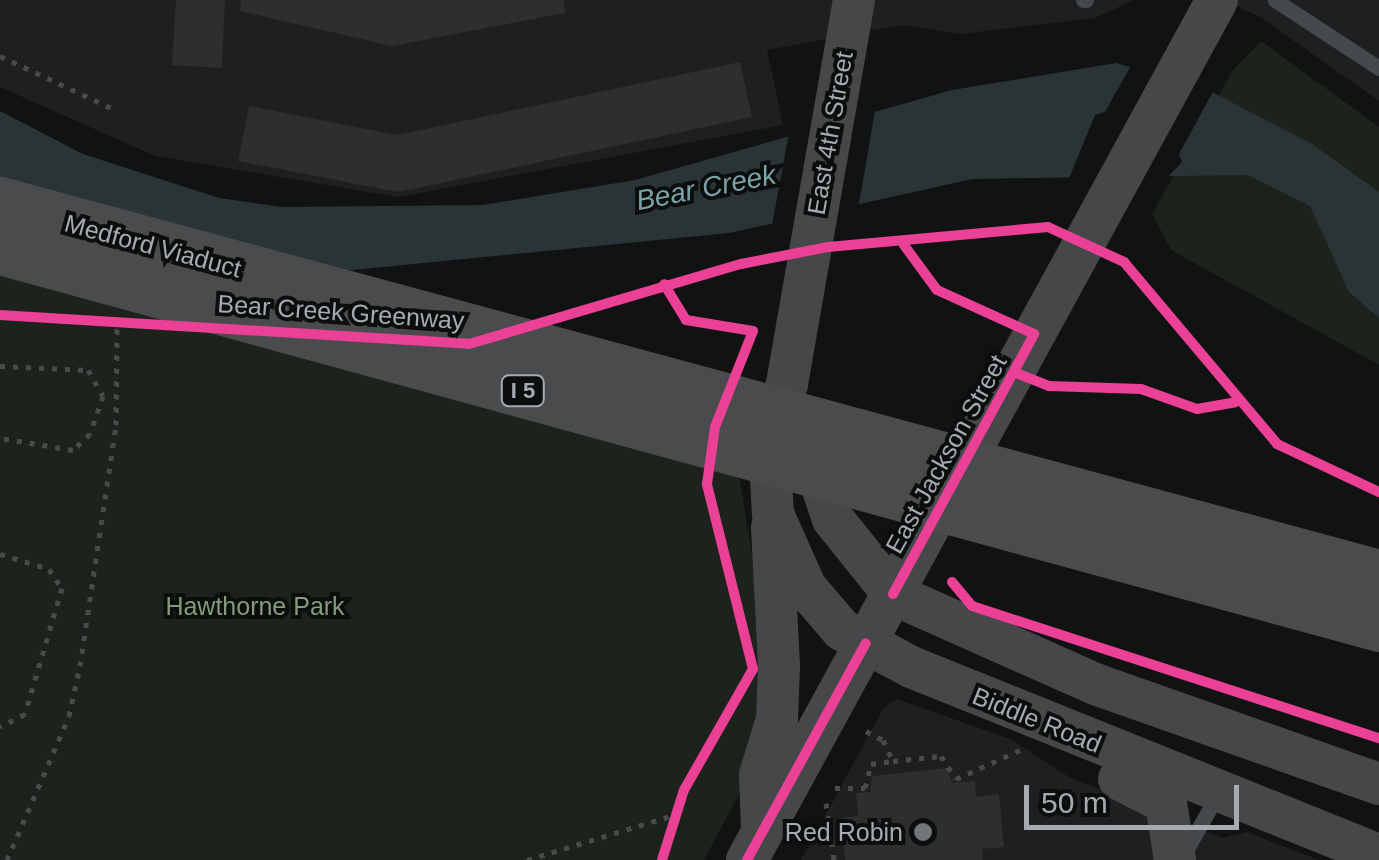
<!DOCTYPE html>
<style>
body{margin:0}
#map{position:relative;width:1379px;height:860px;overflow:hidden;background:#111212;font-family:Helvetica,sans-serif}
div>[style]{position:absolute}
.built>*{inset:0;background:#1e1f20}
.green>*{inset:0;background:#1d221c}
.water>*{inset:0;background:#2a3436}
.pier>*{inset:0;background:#111212}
.building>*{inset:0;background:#2e2e2f}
.path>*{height:5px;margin-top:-2.5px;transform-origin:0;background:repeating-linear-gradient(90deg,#484a4c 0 5px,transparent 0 13px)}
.lane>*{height:15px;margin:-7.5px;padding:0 7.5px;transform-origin:7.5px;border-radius:7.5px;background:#46494b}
.secondary>*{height:42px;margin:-21px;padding:0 21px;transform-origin:21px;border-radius:21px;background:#454749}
.highway>*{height:55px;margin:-27.5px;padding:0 27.5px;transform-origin:27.5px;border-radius:27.5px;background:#494b4c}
.cycleway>*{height:10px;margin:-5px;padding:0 5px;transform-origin:5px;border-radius:5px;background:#ea4096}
.dots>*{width:28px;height:28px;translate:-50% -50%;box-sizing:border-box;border:5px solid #0c0d0d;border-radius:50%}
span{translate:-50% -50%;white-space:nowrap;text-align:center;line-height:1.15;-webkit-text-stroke:8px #0c0d0d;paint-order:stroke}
.shield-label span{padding:2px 8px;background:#0c0d0d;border:2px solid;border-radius:8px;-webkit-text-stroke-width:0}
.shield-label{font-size:22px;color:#a4acb2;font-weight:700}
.street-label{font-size:25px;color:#a4acb2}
.park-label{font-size:25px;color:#849b7c}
.poi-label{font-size:25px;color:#a4acb2}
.right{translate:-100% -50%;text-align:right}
.water-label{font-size:28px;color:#7da3aa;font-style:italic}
.scale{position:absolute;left:1024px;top:785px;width:215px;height:45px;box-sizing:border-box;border:5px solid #a4acb2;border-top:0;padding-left:12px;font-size:30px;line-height:35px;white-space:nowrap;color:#a4acb2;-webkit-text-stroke:8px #0c0d0d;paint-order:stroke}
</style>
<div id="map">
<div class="built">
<i style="clip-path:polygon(0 0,1134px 0,1095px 18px,960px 34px,902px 25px,767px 50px,783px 125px,398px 197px,155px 156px,0 87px)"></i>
<i style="clip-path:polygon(1224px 0,1379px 0,1379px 101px,1260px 17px)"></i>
<i style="clip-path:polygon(897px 699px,1010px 739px,1069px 777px,1222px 838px,1247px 832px,1319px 860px,801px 860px,883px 709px)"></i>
</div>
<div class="green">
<i style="clip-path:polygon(1261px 41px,1379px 127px,1379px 365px,1171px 250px,1152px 214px,1233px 70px)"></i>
<i style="clip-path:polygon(0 274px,739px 475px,768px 653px,742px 789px,704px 860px,0 860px)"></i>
</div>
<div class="water">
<i style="clip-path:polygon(1116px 63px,1210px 91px,1312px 144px,1379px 192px,1379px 318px,1349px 292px,1310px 206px,1248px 175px,972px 179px,729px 233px,312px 274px,0 197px,0 111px,83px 154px,219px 198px,281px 207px,483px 205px,635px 180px,952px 90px)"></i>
</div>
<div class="pier">
<i style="clip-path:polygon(1133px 62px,1215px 88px,1179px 154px,1182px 162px,1163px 182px,1068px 181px,1095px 115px,1105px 112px)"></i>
<i style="clip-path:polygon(876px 105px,857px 215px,771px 231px,789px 133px)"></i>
</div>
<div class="building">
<i style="clip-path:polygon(176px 0,225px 0,222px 68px,172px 65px)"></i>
<i style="clip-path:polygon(241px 0,564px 0,565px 13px,392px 46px,240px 11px)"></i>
<i style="clip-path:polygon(740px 62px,752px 117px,398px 192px,238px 161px,249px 106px,397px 135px)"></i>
<i style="clip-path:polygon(947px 768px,952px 783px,975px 781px,976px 797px,999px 794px,1004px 847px,982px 849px,983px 860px,845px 860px,842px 818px,858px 816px,856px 793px,870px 792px,872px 776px)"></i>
</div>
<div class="path">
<i style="left:0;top:56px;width:130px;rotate:25deg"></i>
<i style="left:0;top:366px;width:88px;rotate:2.6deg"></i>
<i style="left:88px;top:370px;width:30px;rotate:60deg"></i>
<i style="left:103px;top:396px;width:40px;rotate:108.9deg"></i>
<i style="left:90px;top:434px;width:23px;rotate:137deg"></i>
<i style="left:73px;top:450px;width:74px;rotate:-170.7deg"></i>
<i style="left:0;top:554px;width:51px;rotate:17deg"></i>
<i style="left:49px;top:569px;width:23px;rotate:56deg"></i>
<i style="left:62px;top:588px;width:131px;rotate:106.4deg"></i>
<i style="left:25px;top:714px;width:28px;rotate:153deg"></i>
<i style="left:866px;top:731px;width:19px;rotate:28deg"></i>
<i style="left:883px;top:740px;width:23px;rotate:65deg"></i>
<i style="left:893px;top:761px;width:48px;rotate:-5.9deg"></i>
<i style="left:941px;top:756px;width:27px;rotate:57deg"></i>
<i style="left:956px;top:779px;width:72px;rotate:-24.4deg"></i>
<i style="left:835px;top:788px;width:30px"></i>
<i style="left:865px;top:788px;width:25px;rotate:-76deg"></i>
<i style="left:871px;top:764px;width:22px;rotate:-8deg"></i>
<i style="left:826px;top:803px;width:58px;rotate:82deg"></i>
<i style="left:7px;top:860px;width:157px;rotate:-66.7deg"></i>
<i style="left:69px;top:716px;width:51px;rotate:-77.6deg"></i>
<i style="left:80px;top:666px;width:244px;rotate:-81.5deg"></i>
<i style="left:116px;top:425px;width:104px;rotate:-89.4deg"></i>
<i style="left:527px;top:860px;width:154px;rotate:-17deg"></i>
</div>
<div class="lane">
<i style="left:1083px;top:0;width:3px"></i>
<i style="left:1275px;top:0;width:124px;rotate:33.2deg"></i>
<i style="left:1185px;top:852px;width:67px;rotate:-60.4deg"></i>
</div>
<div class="secondary">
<i style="left:854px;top:0;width:390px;rotate:99.9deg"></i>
<i style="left:787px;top:384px;width:60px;rotate:107.5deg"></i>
<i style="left:769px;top:441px;width:73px;rotate:86.9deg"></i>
<i style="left:773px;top:514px;width:81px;rotate:66deg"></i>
<i style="left:806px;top:588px;width:55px;rotate:49.4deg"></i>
<i style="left:842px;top:630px;width:78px;rotate:28.2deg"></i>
<i style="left:911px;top:667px;width:504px;rotate:21.89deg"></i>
<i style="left:808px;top:446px;width:77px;rotate:71.1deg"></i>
<i style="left:833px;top:519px;width:96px;rotate:51.3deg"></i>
<i style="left:893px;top:594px;width:221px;rotate:24deg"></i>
<i style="left:1095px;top:684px;width:301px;rotate:19.4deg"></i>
<i style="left:1119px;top:779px;width:53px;rotate:27.1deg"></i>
<i style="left:1166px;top:803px;width:58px;rotate:81deg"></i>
<i style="left:762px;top:828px;width:53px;rotate:-92.2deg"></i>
<i style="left:760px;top:775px;width:59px;rotate:-73.1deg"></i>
<i style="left:777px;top:719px;width:53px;rotate:-87.8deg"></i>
<i style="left:779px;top:666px;width:139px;rotate:-92.9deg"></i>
<i style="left:747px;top:860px;width:980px;rotate:-61.34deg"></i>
</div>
<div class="highway">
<i style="left:0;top:204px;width:1429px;rotate:15.14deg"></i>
<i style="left:0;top:247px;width:1430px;rotate:15.29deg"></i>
</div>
<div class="cycleway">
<i style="left:0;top:315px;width:470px;rotate:3.5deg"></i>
<i style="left:469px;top:344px;width:284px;rotate:-16.4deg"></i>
<i style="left:741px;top:264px;width:89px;rotate:-11.1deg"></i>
<i style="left:828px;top:247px;width:221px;rotate:-5.2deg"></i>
<i style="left:1048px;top:227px;width:84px;rotate:24.7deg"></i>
<i style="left:1124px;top:262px;width:238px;rotate:49.9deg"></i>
<i style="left:1277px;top:444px;width:113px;rotate:25.2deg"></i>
<i style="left:1014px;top:372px;width:38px;rotate:22deg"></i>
<i style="left:1049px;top:386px;width:92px;rotate:1.9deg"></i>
<i style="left:1141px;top:389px;width:59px;rotate:19.7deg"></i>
<i style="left:1197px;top:409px;width:39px;rotate:-10deg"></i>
<i style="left:952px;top:582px;width:31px;rotate:50deg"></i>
<i style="left:972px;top:606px;width:428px;rotate:18deg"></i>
<i style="left:893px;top:594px;width:296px;rotate:-61.5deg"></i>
<i style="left:1034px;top:334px;width:107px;rotate:-155.6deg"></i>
<i style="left:937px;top:290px;width:56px;rotate:-126.3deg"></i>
<i style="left:662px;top:860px;width:73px;rotate:-72.6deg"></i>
<i style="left:684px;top:790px;width:139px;rotate:-60.3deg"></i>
<i style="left:753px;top:669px;width:191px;rotate:-104deg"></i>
<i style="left:707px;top:484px;width:58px;rotate:-82deg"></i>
<i style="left:715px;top:427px;width:103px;rotate:-68.4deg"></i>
<i style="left:753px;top:331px;width:68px;rotate:-170.7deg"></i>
<i style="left:686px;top:320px;width:42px;rotate:-121.4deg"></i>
<i style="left:747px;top:860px;width:247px;rotate:-61.3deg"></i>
</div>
<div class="dots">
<i style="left:923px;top:832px;background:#71767a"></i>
</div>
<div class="shield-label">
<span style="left:523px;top:391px">I 5</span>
</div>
<div class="street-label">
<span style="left:830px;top:133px;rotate:-80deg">East 4th Street</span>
<span style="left:153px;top:246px;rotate:15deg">Medford Viaduct</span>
<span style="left:341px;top:312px;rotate:4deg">Bear Creek Greenway</span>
<span style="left:946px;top:454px;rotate:-61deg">East Jackson Street</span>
<span style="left:1037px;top:720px;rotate:22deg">Biddle Road</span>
</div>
<div class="park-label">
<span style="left:255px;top:606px">Hawthorne Park</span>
</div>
<div class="poi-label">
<span class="right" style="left:903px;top:832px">Red Robin</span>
</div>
<div class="water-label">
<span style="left:706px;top:188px;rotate:-11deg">Bear Creek</span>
</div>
<div class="scale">50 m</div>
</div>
